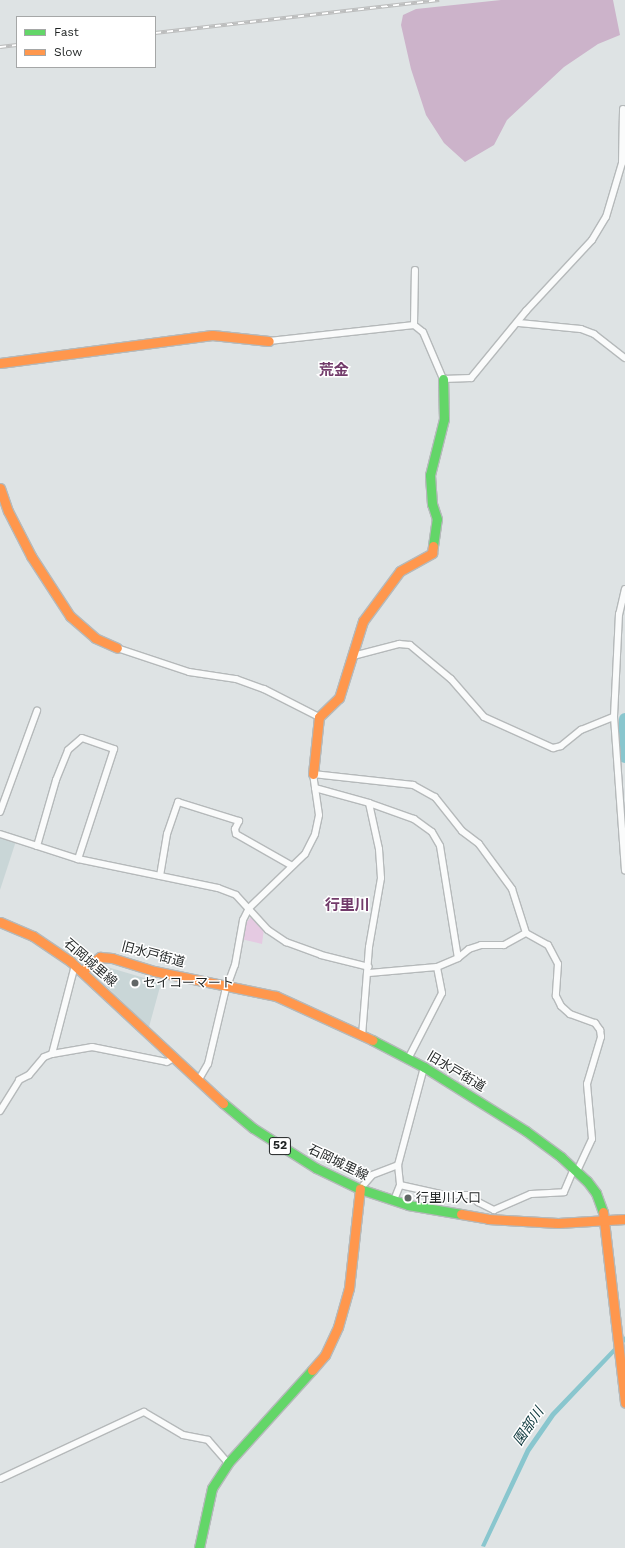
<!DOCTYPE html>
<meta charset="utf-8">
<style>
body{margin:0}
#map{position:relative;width:625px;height:1548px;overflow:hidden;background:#dee3e4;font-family:"Work Sans","Noto Sans JP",sans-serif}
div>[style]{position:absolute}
.built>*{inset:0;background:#c9d6d7}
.green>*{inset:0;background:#e5cae2}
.forest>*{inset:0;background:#ccb3ca}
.water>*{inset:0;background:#89c6ce}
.river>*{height:12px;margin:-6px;padding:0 6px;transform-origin:6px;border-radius:6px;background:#89c6ce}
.roads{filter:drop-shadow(1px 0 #b5b9ba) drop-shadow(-1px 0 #b5b9ba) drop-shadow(0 1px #b5b9ba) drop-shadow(0 -1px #b5b9ba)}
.street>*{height:6px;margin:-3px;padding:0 3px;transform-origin:3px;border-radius:3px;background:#fafbfb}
.fast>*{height:9px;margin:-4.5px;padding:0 4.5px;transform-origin:4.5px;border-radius:4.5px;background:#63d668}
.slow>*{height:9px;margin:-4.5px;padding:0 4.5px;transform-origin:4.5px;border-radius:4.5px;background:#ff974d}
.rail>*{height:3.5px;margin-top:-1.75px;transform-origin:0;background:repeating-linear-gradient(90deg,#fff 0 6px,#bcbdbd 0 12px);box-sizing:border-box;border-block:1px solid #bcbdbd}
.dots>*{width:11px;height:11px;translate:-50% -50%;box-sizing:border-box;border:2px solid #fff;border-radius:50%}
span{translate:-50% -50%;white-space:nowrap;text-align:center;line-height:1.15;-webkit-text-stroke:3px #fff;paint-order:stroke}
.shield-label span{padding:1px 3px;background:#fff;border:1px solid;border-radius:3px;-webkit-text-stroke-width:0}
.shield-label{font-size:12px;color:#1e2222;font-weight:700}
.street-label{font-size:13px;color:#1e2222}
.poi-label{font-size:13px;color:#1e2222}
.left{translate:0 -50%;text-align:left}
.water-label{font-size:14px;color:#0a353a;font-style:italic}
.quarter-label{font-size:15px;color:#723b6a;font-weight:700}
.legend{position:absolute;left:16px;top:16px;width:140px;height:52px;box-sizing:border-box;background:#fff;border:1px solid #a5a7a7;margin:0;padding:5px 7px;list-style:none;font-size:12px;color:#1e2222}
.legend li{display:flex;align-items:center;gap:8px;height:20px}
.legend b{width:20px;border:1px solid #a5a7a7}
</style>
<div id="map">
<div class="built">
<i style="clip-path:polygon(0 837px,16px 841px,0 890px)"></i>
<i style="clip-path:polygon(104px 966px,161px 983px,149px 1027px,100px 980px,98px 971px)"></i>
</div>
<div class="green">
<i style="clip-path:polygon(252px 916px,264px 928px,262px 944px,241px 939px,245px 924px)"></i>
</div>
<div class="forest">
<i style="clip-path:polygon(501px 0,613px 0,620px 35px,598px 44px,564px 67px,507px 120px,494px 145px,465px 162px,444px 143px,426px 115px,411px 69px,401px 25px,403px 15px,416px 9px)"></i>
</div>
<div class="water">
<i style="clip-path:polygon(625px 1336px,625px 1342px,555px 1416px,530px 1452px,485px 1547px,481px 1546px,526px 1449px,551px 1413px)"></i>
</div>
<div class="river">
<i style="left:625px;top:719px;width:38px;rotate:90deg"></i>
</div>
<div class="roads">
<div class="street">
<i style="left:519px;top:323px;width:62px;rotate:5.5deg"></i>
<i style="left:581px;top:329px;width:14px;rotate:21deg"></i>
<i style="left:594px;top:334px;width:39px;rotate:38deg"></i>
<i style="left:414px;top:325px;width:55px;rotate:-89deg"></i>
<i style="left:269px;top:341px;width:146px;rotate:-6.3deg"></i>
<i style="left:414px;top:325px;width:11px;rotate:38deg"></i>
<i style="left:423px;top:332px;width:51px;rotate:66.9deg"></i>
<i style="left:443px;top:379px;width:28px;rotate:-2deg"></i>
<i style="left:471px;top:378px;width:87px;rotate:-50.6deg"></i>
<i style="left:526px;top:311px;width:97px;rotate:-47.1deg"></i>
<i style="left:592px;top:240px;width:27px;rotate:-59deg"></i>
<i style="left:606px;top:217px;width:56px;rotate:-73.5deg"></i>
<i style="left:622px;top:163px;width:54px;rotate:-88.9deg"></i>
<i style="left:625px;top:589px;width:26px;rotate:103deg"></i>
<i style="left:619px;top:614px;width:103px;rotate:92.8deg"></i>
<i style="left:614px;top:717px;width:154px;rotate:85.9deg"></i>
<i style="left:117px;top:648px;width:76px;rotate:18.4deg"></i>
<i style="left:189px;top:672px;width:48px;rotate:8.5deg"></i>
<i style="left:236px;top:679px;width:30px;rotate:20deg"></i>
<i style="left:264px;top:689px;width:62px;rotate:27deg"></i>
<i style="left:353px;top:656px;width:48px;rotate:-14.6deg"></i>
<i style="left:399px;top:644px;width:11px;rotate:5deg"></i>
<i style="left:410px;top:645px;width:53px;rotate:39.7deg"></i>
<i style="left:451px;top:679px;width:50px;rotate:49deg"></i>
<i style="left:484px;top:717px;width:76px;rotate:24.2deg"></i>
<i style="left:553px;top:748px;width:8px;rotate:-14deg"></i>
<i style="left:561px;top:746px;width:26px;rotate:-39deg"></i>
<i style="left:581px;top:730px;width:35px;rotate:-22deg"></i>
<i style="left:315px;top:788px;width:56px;rotate:15.5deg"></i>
<i style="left:369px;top:803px;width:48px;rotate:19.6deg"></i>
<i style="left:414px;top:819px;width:22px;rotate:36deg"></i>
<i style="left:432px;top:832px;width:16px;rotate:60deg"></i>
<i style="left:440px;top:846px;width:113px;rotate:80.9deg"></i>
<i style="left:0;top:812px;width:108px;rotate:-69.9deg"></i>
<i style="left:0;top:834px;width:82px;rotate:17.8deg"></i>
<i style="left:78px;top:859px;width:143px;rotate:11.7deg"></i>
<i style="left:218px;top:888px;width:19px;rotate:21deg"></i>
<i style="left:236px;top:895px;width:47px;rotate:47.6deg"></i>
<i style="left:268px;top:930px;width:22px;rotate:34deg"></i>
<i style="left:286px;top:942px;width:37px;rotate:20deg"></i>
<i style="left:321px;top:955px;width:49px;rotate:14deg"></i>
<i style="left:37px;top:846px;width:69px;rotate:-73.9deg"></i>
<i style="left:56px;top:780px;width:32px;rotate:-68deg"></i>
<i style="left:68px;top:750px;width:18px;rotate:-41deg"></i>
<i style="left:82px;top:738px;width:34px;rotate:19deg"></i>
<i style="left:114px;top:749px;width:116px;rotate:108.1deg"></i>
<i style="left:160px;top:876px;width:43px;rotate:-80.5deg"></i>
<i style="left:167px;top:834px;width:34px;rotate:-71deg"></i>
<i style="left:178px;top:802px;width:64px;rotate:17.3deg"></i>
<i style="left:239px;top:821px;width:9px;rotate:117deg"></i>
<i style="left:235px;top:829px;width:5px;rotate:79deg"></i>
<i style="left:236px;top:834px;width:64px;rotate:29.7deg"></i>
<i style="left:369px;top:973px;width:68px;rotate:-5deg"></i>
<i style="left:362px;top:1036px;width:89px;rotate:-85.5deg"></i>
<i style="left:369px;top:947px;width:70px;rotate:-80.1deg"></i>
<i style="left:381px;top:878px;width:29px;rotate:-94deg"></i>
<i style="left:379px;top:849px;width:47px;rotate:-102.3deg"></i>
<i style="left:52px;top:1054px;width:92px;rotate:-75.5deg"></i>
<i style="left:408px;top:1059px;width:74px;rotate:-62.7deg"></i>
<i style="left:442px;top:993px;width:26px;rotate:-101deg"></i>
<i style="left:437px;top:967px;width:23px;rotate:-23deg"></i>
<i style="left:458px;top:958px;width:14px;rotate:-39deg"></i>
<i style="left:469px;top:949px;width:13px;rotate:-18deg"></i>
<i style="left:481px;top:945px;width:23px"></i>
<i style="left:504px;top:945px;width:25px;rotate:-29deg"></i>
<i style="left:198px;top:1081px;width:20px;rotate:-60deg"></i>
<i style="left:208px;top:1064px;width:74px;rotate:-76.7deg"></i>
<i style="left:225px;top:992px;width:29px;rotate:-70deg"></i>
<i style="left:235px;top:965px;width:46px;rotate:-79.9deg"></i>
<i style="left:243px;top:920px;width:13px;rotate:-63deg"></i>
<i style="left:249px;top:908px;width:78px;rotate:-44deg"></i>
<i style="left:305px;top:854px;width:22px;rotate:-63deg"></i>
<i style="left:315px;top:834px;width:19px;rotate:-78deg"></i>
<i style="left:319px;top:815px;width:41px;rotate:-98.3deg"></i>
<i style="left:313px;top:774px;width:101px;rotate:6.3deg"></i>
<i style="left:413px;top:785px;width:25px;rotate:29deg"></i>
<i style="left:435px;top:797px;width:43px;rotate:51.5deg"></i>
<i style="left:462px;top:831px;width:21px;rotate:37deg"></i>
<i style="left:479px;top:844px;width:56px;rotate:53.7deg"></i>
<i style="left:512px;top:889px;width:46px;rotate:72.3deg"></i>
<i style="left:526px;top:933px;width:25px;rotate:29deg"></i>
<i style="left:548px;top:945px;width:21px;rotate:62deg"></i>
<i style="left:558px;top:964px;width:32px;rotate:94deg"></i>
<i style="left:556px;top:996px;width:11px;rotate:63deg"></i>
<i style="left:561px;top:1006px;width:12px;rotate:42deg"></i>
<i style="left:570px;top:1014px;width:27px;rotate:20deg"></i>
<i style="left:595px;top:1023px;width:9px;rotate:54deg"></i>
<i style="left:600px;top:1030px;width:7px;rotate:82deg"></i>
<i style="left:601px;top:1037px;width:49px;rotate:106.6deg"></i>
<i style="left:587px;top:1084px;width:55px;rotate:84.8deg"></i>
<i style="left:592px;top:1139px;width:35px;rotate:115deg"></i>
<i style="left:0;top:1111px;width:36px;rotate:-58deg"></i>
<i style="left:19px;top:1080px;width:11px;rotate:-27deg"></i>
<i style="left:29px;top:1075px;width:23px;rotate:-50deg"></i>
<i style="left:44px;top:1057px;width:9px;rotate:-21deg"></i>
<i style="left:52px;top:1054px;width:41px;rotate:-9.9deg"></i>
<i style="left:92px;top:1047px;width:76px;rotate:11.3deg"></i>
<i style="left:167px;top:1062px;width:8px;rotate:-30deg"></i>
<i style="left:398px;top:1165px;width:20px;rotate:84deg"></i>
<i style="left:360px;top:1189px;width:18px;rotate:-49deg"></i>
<i style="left:372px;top:1175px;width:28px;rotate:-21deg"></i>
<i style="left:398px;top:1165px;width:101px;rotate:-75.1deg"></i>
<i style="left:394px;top:1200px;width:16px;rotate:-68deg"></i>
<i style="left:400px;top:1185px;width:46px;rotate:12.5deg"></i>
<i style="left:445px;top:1195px;width:25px"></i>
<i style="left:470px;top:1195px;width:11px;rotate:41deg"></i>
<i style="left:478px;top:1202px;width:18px;rotate:27deg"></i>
<i style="left:494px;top:1210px;width:40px;rotate:-23.4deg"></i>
<i style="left:531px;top:1194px;width:33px;rotate:-3deg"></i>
<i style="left:564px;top:1192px;width:26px;rotate:-67deg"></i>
<i style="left:0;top:1479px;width:159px;rotate:-25deg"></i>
<i style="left:144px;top:1412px;width:45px;rotate:30.5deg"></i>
<i style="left:183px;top:1435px;width:25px;rotate:11deg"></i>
<i style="left:208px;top:1440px;width:30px;rotate:49deg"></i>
</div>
<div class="fast">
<i style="left:433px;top:546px;width:27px;rotate:-82deg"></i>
<i style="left:437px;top:519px;width:16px;rotate:-108deg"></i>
<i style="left:432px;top:504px;width:29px;rotate:-94deg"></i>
<i style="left:430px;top:475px;width:58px;rotate:-76deg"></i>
<i style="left:444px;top:419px;width:40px;rotate:-91.4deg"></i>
<i style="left:372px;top:1040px;width:59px;rotate:27.4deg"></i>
<i style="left:424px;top:1067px;width:120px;rotate:32.1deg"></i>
<i style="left:526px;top:1131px;width:44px;rotate:36.6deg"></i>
<i style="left:561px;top:1157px;width:35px;rotate:43deg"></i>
<i style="left:587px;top:1181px;width:15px;rotate:53deg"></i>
<i style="left:596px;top:1193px;width:20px;rotate:70deg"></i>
<i style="left:223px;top:1103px;width:39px;rotate:40deg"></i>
<i style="left:253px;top:1128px;width:75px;rotate:32.4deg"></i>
<i style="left:316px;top:1168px;width:49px;rotate:25.5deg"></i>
<i style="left:360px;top:1189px;width:51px;rotate:18.4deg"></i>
<i style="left:408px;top:1205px;width:54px;rotate:9.6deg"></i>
<i style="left:199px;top:1548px;width:61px;rotate:-77.8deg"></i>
<i style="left:212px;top:1488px;width:30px;rotate:-57deg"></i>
<i style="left:228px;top:1463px;width:125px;rotate:-47.9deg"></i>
</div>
<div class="slow">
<i style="left:0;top:363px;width:214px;rotate:-7.5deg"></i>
<i style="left:212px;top:335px;width:57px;rotate:6deg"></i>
<i style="left:0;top:488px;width:24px;rotate:71deg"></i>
<i style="left:8px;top:511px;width:51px;rotate:62.9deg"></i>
<i style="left:31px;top:556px;width:72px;rotate:57deg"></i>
<i style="left:70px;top:616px;width:33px;rotate:41deg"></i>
<i style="left:95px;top:638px;width:24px;rotate:24deg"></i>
<i style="left:313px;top:774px;width:57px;rotate:-84deg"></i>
<i style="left:319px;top:717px;width:28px;rotate:-44deg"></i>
<i style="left:339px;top:698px;width:81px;rotate:-72.7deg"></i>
<i style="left:363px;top:621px;width:62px;rotate:-53.5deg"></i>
<i style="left:400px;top:571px;width:37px;rotate:-29deg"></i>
<i style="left:432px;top:553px;width:7px;rotate:-82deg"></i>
<i style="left:0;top:922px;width:36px;rotate:23deg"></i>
<i style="left:33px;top:936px;width:45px;rotate:34deg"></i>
<i style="left:70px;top:961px;width:209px;rotate:42.9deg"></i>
<i style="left:82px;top:971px;width:23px;rotate:-38deg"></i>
<i style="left:100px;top:957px;width:12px;rotate:5deg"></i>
<i style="left:112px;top:958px;width:44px;rotate:17.2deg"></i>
<i style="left:154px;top:971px;width:125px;rotate:11.6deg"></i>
<i style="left:276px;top:996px;width:106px;rotate:24.6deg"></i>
<i style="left:603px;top:1212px;width:192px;rotate:83.4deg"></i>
<i style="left:461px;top:1214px;width:27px;rotate:10deg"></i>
<i style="left:488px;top:1219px;width:70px;rotate:3.3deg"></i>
<i style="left:558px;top:1223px;width:67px;rotate:-3.4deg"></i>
<i style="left:312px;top:1370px;width:20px;rotate:-49deg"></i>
<i style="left:325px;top:1355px;width:31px;rotate:-65deg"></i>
<i style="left:338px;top:1327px;width:41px;rotate:-74.2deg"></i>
<i style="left:349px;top:1288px;width:100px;rotate:-83.7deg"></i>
</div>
</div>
<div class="rail">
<i style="left:155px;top:33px;width:286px;rotate:-6.6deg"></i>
<i style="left:0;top:47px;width:17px;rotate:-7deg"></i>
</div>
<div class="dots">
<i style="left:135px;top:983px;background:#616666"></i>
<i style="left:408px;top:1198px;background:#616666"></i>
</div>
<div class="shield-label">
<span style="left:280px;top:1146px">52</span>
</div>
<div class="street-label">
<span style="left:153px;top:955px;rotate:15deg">旧水戸街道</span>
<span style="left:90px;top:963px;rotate:41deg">石岡城里線</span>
<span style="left:456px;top:1072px;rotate:31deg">旧水戸街道</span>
<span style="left:338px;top:1163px;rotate:26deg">石岡城里線</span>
</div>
<div class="poi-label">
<span class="left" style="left:143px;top:983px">セイコーマート</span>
<span class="left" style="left:416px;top:1198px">行里川入口</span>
</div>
<div class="water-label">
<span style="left:528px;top:1426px;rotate:-56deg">園部川</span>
</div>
<div class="quarter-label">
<span style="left:334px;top:371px">荒金</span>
<span style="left:347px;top:906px">行里川</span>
</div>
<ul class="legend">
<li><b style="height:5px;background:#63d668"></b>Fast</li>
<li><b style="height:5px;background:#ff974d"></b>Slow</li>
</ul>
</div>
